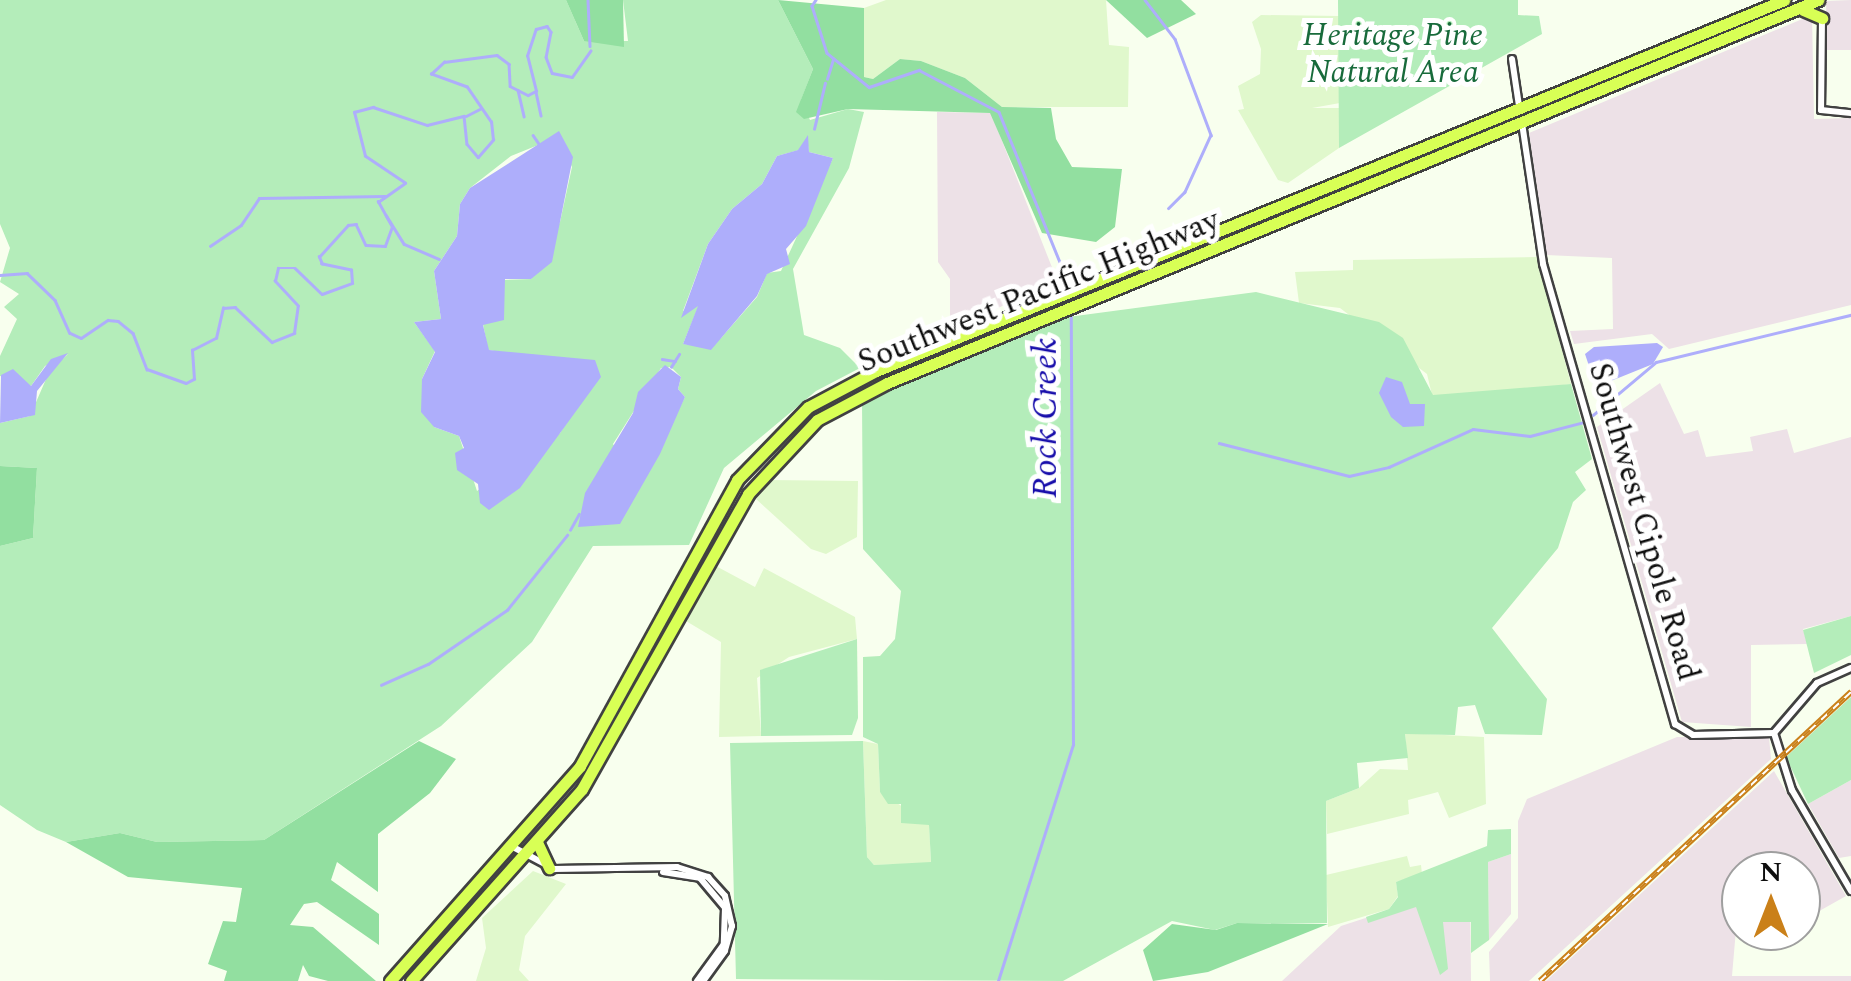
<!DOCTYPE html>
<style>
body{margin:0}
#map{position:relative;width:1851px;height:981px;overflow:hidden;background:#f8ffee;font-family:Spectral,serif}
div>[style]{position:absolute}
.industrial>*{inset:0;background:#ede1e7}
.farmland>*{inset:0;background:#e0f8cc}
.green>*{inset:0;background:#b4edba}
.forest>*{inset:0;background:#92dfa0}
.water>*{inset:0;background:#aeaefb}
.stream>*{height:2.5px;margin:-1.25px;padding:0 1.25px;transform-origin:1.25px;border-radius:1.25px;background:#aeaefb}
.roads{filter:drop-shadow(2px 0 #414141) drop-shadow(-2px 0 #414141) drop-shadow(0 2px #414141) drop-shadow(0 -2px #414141)}
.tertiary>*{height:6px;margin:-3px;padding:0 3px;transform-origin:3px;border-radius:3px;background:#fff}
.trunk>*{height:11px;margin:-5.5px;padding:0 5.5px;transform-origin:5.5px;border-radius:5.5px;background:#d8ff55}
.rail>*{height:6px;margin-top:-3px;transform-origin:0;background:repeating-linear-gradient(90deg,#fff 0 8px,#ca8019 0 16px);box-sizing:border-box;border-block:2px solid #ca8019}
span{translate:-50% -50%;white-space:nowrap;text-align:center;line-height:1.15;-webkit-text-stroke:10px #fff;paint-order:stroke}
.park-label{font-size:32px;color:#186b3b;font-style:italic}
.street-label{font-size:32px;color:#0e0e0e}
.water-label{font-size:35px;color:#160caa;font-style:italic}
.north{position:absolute;left:1721px;top:851px;width:100px;height:100px;box-sizing:border-box;background:#fff;border:2px solid #9f9f9f;border-radius:50%;rotate:0deg;font-size:28px;font-weight:700;line-height:40px;text-align:center;color:#0e0e0e}
.north::after{content:'';display:block;margin:auto;width:35px;height:45px;background:#ca8019;clip-path:polygon(50% 0,100% 100%,50% 72%,0 100%)}
</style>
<div id="map">
<div class="industrial">
<i style="clip-path:polygon(1851px 0,1851px 50px,1827px 50px,1826px 1px)"></i>
<i style="clip-path:polygon(1812px 15px,1814px 119px,1851px 118px,1851px 305px,1669px 349px,1652px 334px,1574px 344px,1570px 331px,1613px 329px,1612px 258px,1546px 255px,1529px 133px)"></i>
<i style="clip-path:polygon(937px 112px,991px 113px,1057px 280px,950px 331px,950px 279px,938px 262px)"></i>
<i style="clip-path:polygon(1660px 383px,1684px 434px,1698px 430px,1706px 457px,1753px 451px,1750px 437px,1787px 429px,1794px 453px,1851px 437px,1851px 616px,1803px 629px,1807px 644px,1751px 645px,1751px 727px,1682px 722px,1597px 427px)"></i>
<i style="clip-path:polygon(1677px 737px,1769px 737px,1771px 759px,1529px 981px,1490px 981px,1489px 952px,1518px 918px,1518px 821px,1527px 799px)"></i>
<i style="clip-path:polygon(1774px 771px,1846px 896px,1814px 914px,1814px 922px,1801px 922px,1801px 871px,1741px 871px,1732px 976px,1851px 976px,1851px 981px,1546px 981px)"></i>
<i style="clip-path:polygon(1851px 780px,1851px 856px,1839px 858px,1808px 804px)"></i>
<i style="clip-path:polygon(1511px 854px,1511px 914px,1489px 940px,1488px 862px)"></i>
<i style="clip-path:polygon(1470px 884px,1471px 981px,1282px 981px,1341px 926px)"></i>
</div>
<div class="farmland">
<i style="clip-path:polygon(886px 0,1106px 0,1109px 45px,1129px 47px,1128px 107px,1002px 107px,965px 78px,921px 61px,900px 59px,873px 79px,864px 77px,864px 8px)"></i>
<i style="clip-path:polygon(1261px 15px,1340px 16px,1340px 103px,1312px 108px,1339px 108px,1339px 148px,1288px 183px,1278px 180px,1238px 110px,1244px 109px,1238px 86px,1260px 74px,1261px 49px,1252px 22px)"></i>
<i style="clip-path:polygon(1537px 257px,1571px 384px,1485px 395px,1432px 395px,1427px 374px,1340px 308px,1299px 303px,1295px 272px,1353px 270px,1353px 260px)"></i>
<i style="clip-path:polygon(768px 480px,858px 481px,857px 537px,826px 554px,811px 549px,756px 499px)"></i>
<i style="clip-path:polygon(714px 565px,755px 587px,764px 568px,855px 617px,857px 639px,789px 657px,757px 678px,761px 736px,719px 737px,721px 642px,686px 621px)"></i>
<i style="clip-path:polygon(1405px 733px,1484px 737px,1486px 804px,1449px 818px,1438px 792px,1408px 800px,1409px 814px,1327px 834px,1326px 801px,1359px 788px,1380px 769px,1408px 770px)"></i>
<i style="clip-path:polygon(863px 741px,878px 744px,880px 792px,929px 824px,931px 863px,874px 865px,867px 857px)"></i>
<i style="clip-path:polygon(1407px 856px,1410px 867px,1421px 865px,1422px 874px,1396px 882px,1398px 896px,1389px 909px,1328px 927px,1326px 875px)"></i>
<i style="clip-path:polygon(533px 871px,566px 884px,525px 936px,519px 970px,529px 981px,476px 981px,486px 948px,482px 918px)"></i>
</div>
<div class="green">
<i style="clip-path:polygon(evenodd,0 0,566px 0,584px 41px,628px 41px,623px 0,778px 0,813px 69px,801px 100px,810px 120px,848px 109px,864px 112px,849px 168px,793px 269px,804px 335px,840px 348px,860px 368px,816px 391px,724px 468px,689px 545px,593px 546px,532px 642px,441px 726px,264px 840px,157px 842px,120px 833px,66px 842px,37px 830px,0 805px,0 546px,33px 538px,37px 468px,0 466px,0 423px,30px 416px,50px 370px,68px 354px,45px 366px,31px 386px,0 376px,0 356px,17px 319px,4px 307px,19px 294px,0 282px,10px 248px,0 224px,0 0,558px 137px,572px 167px,560px 222px,531px 279px,503px 280px,503px 317px,483px 324px,488px 350px,516px 354px,584px 396px,560px 433px,477px 491px,459px 436px,434px 427px,422px 379px,435px 351px,414px 322px,441px 319px,434px 271px,457px 236px,460px 204px,470px 188px,511px 156px,558px 137px,0 0,807px 138px,809px 152px,833px 158px,781px 271px,767px 273px,757px 297px,721px 338px,706px 346px,683px 344px,699px 305px,683px 311px,708px 244px,732px 209px,762px 184px,777px 156px,799px 150px,807px 138px,0 0,671px 367px,681px 377px,678px 389px,685px 397px,640px 485px,613px 444px,661px 368px,671px 367px)"></i>
<i style="clip-path:polygon(1338px 0,1518px 0,1518px 15px,1539px 16px,1542px 34px,1339px 148px)"></i>
<i style="clip-path:polygon(1256px 292px,1379px 322px,1403px 338px,1433px 395px,1571px 384px,1592px 459px,1575px 472px,1586px 490px,1573px 502px,1558px 548px,1492px 628px,1547px 699px,1542px 735px,1485px 734px,1475px 705px,1458px 707px,1455px 735px,1405px 734px,1408px 758px,1357px 763px,1359px 788px,1326px 801px,1327px 923px,1237px 923px,1215px 930px,1172px 921px,1063px 981px,736px 979px,730px 743px,863px 741px,867px 857px,874px 865px,931px 862px,929px 825px,901px 823px,901px 804px,888px 804px,880px 792px,878px 744px,863px 737px,863px 657px,880px 656px,895px 639px,901px 591px,863px 549px,862px 401px,1068px 317px)"></i>
<i style="clip-path:polygon(1851px 616px,1851px 655px,1814px 673px,1803px 630px)"></i>
<i style="clip-path:polygon(857px 639px,858px 718px,852px 735px,761px 736px,760px 670px)"></i>
<i style="clip-path:polygon(1851px 697px,1851px 780px,1808px 804px,1786px 757px)"></i>
<i style="clip-path:polygon(1511px 829px,1511px 854px,1488px 862px,1489px 940px,1471px 953px,1471px 922px,1443px 922px,1448px 969px,1440px 975px,1416px 907px,1368px 923px,1366px 917px,1389px 909px,1398px 897px,1396px 882px,1487px 846px,1488px 830px)"></i>
</div>
<div class="forest">
<i style="clip-path:polygon(566px 0,623px 0,624px 47px,584px 41px)"></i>
<i style="clip-path:polygon(778px 0,864px 8px,864px 77px,873px 79px,900px 59px,921px 61px,965px 78px,1002px 107px,1051px 108px,1056px 139px,1072px 167px,1122px 169px,1115px 227px,1096px 242px,1042px 233px,990px 113px,848px 109px,804px 119px,796px 112px,813px 69px)"></i>
<i style="clip-path:polygon(1106px 0,1181px 0,1196px 14px,1147px 38px)"></i>
<i style="clip-path:polygon(0 466px,37px 468px,33px 538px,0 546px)"></i>
<i style="clip-path:polygon(419px 741px,456px 759px,430px 793px,378px 834px,378px 892px,337px 862px,331px 880px,379px 914px,379px 945px,317px 902px,304px 904px,290px 925px,313px 927px,376px 981px,328px 981px,309px 976px,303px 965px,298px 981px,224px 981px,227px 971px,208px 964px,223px 921px,236px 922px,242px 888px,128px 877px,66px 842px,120px 833px,157px 842px,264px 840px)"></i>
<i style="clip-path:polygon(1237px 923px,1328px 924px,1208px 972px,1153px 981px,1143px 950px,1172px 924px,1216px 930px)"></i>
</div>
<div class="water">
<i style="clip-path:polygon(559px 131px,573px 157px,552px 262px,531px 279px,505px 279px,504px 320px,483px 325px,489px 350px,595px 360px,601px 377px,520px 488px,489px 510px,480px 503px,478px 484px,457px 470px,455px 453px,464px 448px,459px 436px,434px 427px,421px 412px,422px 379px,435px 352px,414px 322px,441px 319px,434px 271px,457px 236px,460px 204px,470px 188px)"></i>
<i style="clip-path:polygon(808px 135px,809px 152px,833px 158px,806px 226px,786px 249px,790px 264px,767px 274px,757px 296px,711px 350px,683px 344px,698px 306px,681px 318px,708px 244px,732px 209px,762px 184px,777px 156px,798px 150px)"></i>
<i style="clip-path:polygon(1657px 343px,1663px 347px,1653px 364px,1596px 387px,1585px 354px,1594px 347px)"></i>
<i style="clip-path:polygon(68px 353px,37px 391px,35px 415px,0 423px,1px 375px,13px 369px,31px 386px,51px 359px)"></i>
<i style="clip-path:polygon(665px 365px,681px 377px,678px 389px,685px 397px,660px 454px,620px 524px,578px 527px,585px 493px,633px 413px,638px 392px)"></i>
<i style="clip-path:polygon(1386px 377px,1402px 382px,1410px 404px,1425px 404px,1424px 426px,1403px 427px,1391px 417px,1379px 393px)"></i>
</div>
<div class="stream">
<i style="left:588px;top:0;width:46px;rotate:87.5deg"></i>
<i style="left:816px;top:0;width:7px;rotate:124deg"></i>
<i style="left:812px;top:6px;width:49px;rotate:72.3deg"></i>
<i style="left:827px;top:53px;width:54px;rotate:39deg"></i>
<i style="left:869px;top:87px;width:53px;rotate:-18.8deg"></i>
<i style="left:919px;top:70px;width:90px;rotate:27.7deg"></i>
<i style="left:999px;top:112px;width:189px;rotate:67.9deg"></i>
<i style="left:1145px;top:0;width:49px;rotate:52.4deg"></i>
<i style="left:1175px;top:39px;width:103px;rotate:69.4deg"></i>
<i style="left:1211px;top:135px;width:63px;rotate:114.5deg"></i>
<i style="left:1185px;top:192px;width:23px;rotate:135deg"></i>
<i style="left:827px;top:79px;width:21px;rotate:-73deg"></i>
<i style="left:518px;top:90px;width:27px;rotate:77deg"></i>
<i style="left:536px;top:92px;width:24px;rotate:78deg"></i>
<i style="left:466px;top:116px;width:16px;rotate:-27deg"></i>
<i style="left:814px;top:129px;width:47px;rotate:-76.6deg"></i>
<i style="left:533px;top:135px;width:11px;rotate:56deg"></i>
<i style="left:386px;top:215px;width:34px;rotate:58deg"></i>
<i style="left:404px;top:244px;width:38px;rotate:23deg"></i>
<i style="left:210px;top:246px;width:37px;rotate:-34deg"></i>
<i style="left:241px;top:225px;width:32px;rotate:-56deg"></i>
<i style="left:259px;top:198px;width:126px;rotate:-0.9deg"></i>
<i style="left:0;top:275px;width:27px;rotate:-4deg"></i>
<i style="left:27px;top:273px;width:39px;rotate:44deg"></i>
<i style="left:55px;top:300px;width:36px;rotate:66deg"></i>
<i style="left:70px;top:333px;width:12px;rotate:24deg"></i>
<i style="left:81px;top:338px;width:32px;rotate:-34deg"></i>
<i style="left:108px;top:320px;width:10px;rotate:6deg"></i>
<i style="left:118px;top:321px;width:19px;rotate:39deg"></i>
<i style="left:133px;top:333px;width:39px;rotate:69deg"></i>
<i style="left:147px;top:369px;width:41px;rotate:19.7deg"></i>
<i style="left:186px;top:383px;width:9px;rotate:-27deg"></i>
<i style="left:194px;top:379px;width:29px;rotate:-94deg"></i>
<i style="left:192px;top:350px;width:27px;rotate:-27deg"></i>
<i style="left:216px;top:338px;width:31px;rotate:-77deg"></i>
<i style="left:223px;top:308px;width:12px;rotate:-5deg"></i>
<i style="left:235px;top:307px;width:51px;rotate:43.4deg"></i>
<i style="left:272px;top:342px;width:24px;rotate:-22deg"></i>
<i style="left:294px;top:333px;width:27px;rotate:-82deg"></i>
<i style="left:298px;top:306px;width:34px;rotate:-133deg"></i>
<i style="left:275px;top:281px;width:13px;rotate:-77deg"></i>
<i style="left:278px;top:268px;width:17px"></i>
<i style="left:295px;top:268px;width:37px;rotate:44deg"></i>
<i style="left:322px;top:294px;width:32px;rotate:-20deg"></i>
<i style="left:352px;top:283px;width:13px;rotate:-94deg"></i>
<i style="left:351px;top:270px;width:30px;rotate:-168deg"></i>
<i style="left:322px;top:264px;width:8px;rotate:-113deg"></i>
<i style="left:319px;top:257px;width:43px;rotate:-47.8deg"></i>
<i style="left:348px;top:225px;width:8px;rotate:-7deg"></i>
<i style="left:356px;top:224px;width:23px;rotate:65deg"></i>
<i style="left:366px;top:245px;width:19px;rotate:3deg"></i>
<i style="left:385px;top:246px;width:20px;rotate:-70deg"></i>
<i style="left:392px;top:227px;width:29px;rotate:-119deg"></i>
<i style="left:378px;top:202px;width:33px;rotate:-35deg"></i>
<i style="left:405px;top:183px;width:48px;rotate:-146deg"></i>
<i style="left:365px;top:156px;width:45px;rotate:-104deg"></i>
<i style="left:354px;top:112px;width:20px;rotate:-15deg"></i>
<i style="left:373px;top:107px;width:57px;rotate:18.4deg"></i>
<i style="left:427px;top:125px;width:38px;rotate:-14deg"></i>
<i style="left:464px;top:116px;width:28px;rotate:84deg"></i>
<i style="left:467px;top:144px;width:17px;rotate:50deg"></i>
<i style="left:478px;top:157px;width:23px;rotate:-49deg"></i>
<i style="left:493px;top:140px;width:18px;rotate:-96deg"></i>
<i style="left:491px;top:122px;width:42px;rotate:-124.4deg"></i>
<i style="left:467px;top:87px;width:38px;rotate:-160deg"></i>
<i style="left:431px;top:74px;width:18px;rotate:-43deg"></i>
<i style="left:444px;top:62px;width:53px;rotate:-7.5deg"></i>
<i style="left:497px;top:55px;width:15px;rotate:37deg"></i>
<i style="left:509px;top:64px;width:22px;rotate:87deg"></i>
<i style="left:510px;top:86px;width:20px;rotate:27deg"></i>
<i style="left:528px;top:95px;width:9px;rotate:-27deg"></i>
<i style="left:536px;top:91px;width:36px;rotate:-104deg"></i>
<i style="left:527px;top:56px;width:28px;rotate:-72deg"></i>
<i style="left:536px;top:29px;width:11px;rotate:-15deg"></i>
<i style="left:547px;top:26px;width:7px;rotate:56deg"></i>
<i style="left:551px;top:32px;width:25px;rotate:101deg"></i>
<i style="left:546px;top:57px;width:17px;rotate:69deg"></i>
<i style="left:552px;top:73px;width:20px;rotate:11deg"></i>
<i style="left:572px;top:77px;width:32px;rotate:-55deg"></i>
<i style="left:662px;top:359px;width:13px;rotate:9deg"></i>
<i style="left:671px;top:367px;width:15px;rotate:-58deg"></i>
<i style="left:1593px;top:415px;width:82px;rotate:-40.1deg"></i>
<i style="left:1656px;top:362px;width:201px;rotate:-13.6deg"></i>
<i style="left:1219px;top:443px;width:134px;rotate:14.2deg"></i>
<i style="left:1349px;top:476px;width:41px;rotate:-12.7deg"></i>
<i style="left:1389px;top:467px;width:92px;rotate:-24.3deg"></i>
<i style="left:1473px;top:429px;width:57px;rotate:7deg"></i>
<i style="left:1530px;top:436px;width:56px;rotate:-14.5deg"></i>
<i style="left:570px;top:530px;width:18px;rotate:-61deg"></i>
<i style="left:381px;top:685px;width:51px;rotate:-24.1deg"></i>
<i style="left:428px;top:664px;width:96px;rotate:-34.4deg"></i>
<i style="left:507px;top:610px;width:96px;rotate:-51.3deg"></i>
<i style="left:998px;top:981px;width:248px;rotate:-72.4deg"></i>
<i style="left:1073px;top:745px;width:435px;rotate:-90.3deg"></i>
</div>
<div class="roads">
<div class="tertiary">
<i style="left:1822px;top:18px;width:92px;rotate:90.6deg"></i>
<i style="left:1821px;top:110px;width:30px;rotate:6deg"></i>
<i style="left:1512px;top:59px;width:48px;rotate:81.5deg"></i>
<i style="left:1522px;top:123px;width:143px;rotate:81.5deg"></i>
<i style="left:1543px;top:264px;width:479px;rotate:74deg"></i>
<i style="left:1675px;top:724px;width:21px;rotate:31deg"></i>
<i style="left:1693px;top:735px;width:81px;rotate:-1.4deg"></i>
<i style="left:1774px;top:733px;width:60px;rotate:72.5deg"></i>
<i style="left:1792px;top:790px;width:117px;rotate:59.7deg"></i>
<i style="left:1774px;top:733px;width:66px;rotate:-49.3deg"></i>
<i style="left:1817px;top:683px;width:37px;rotate:-24deg"></i>
<i style="left:513px;top:847px;width:47px;rotate:28.2deg"></i>
<i style="left:554px;top:869px;width:123px;rotate:-0.9deg"></i>
<i style="left:677px;top:867px;width:33px;rotate:18deg"></i>
<i style="left:708px;top:877px;width:25px;rotate:48deg"></i>
<i style="left:725px;top:896px;width:31px;rotate:77deg"></i>
<i style="left:732px;top:926px;width:26px;rotate:106deg"></i>
<i style="left:725px;top:951px;width:37px;rotate:126deg"></i>
<i style="left:663px;top:872px;width:37px;rotate:9deg"></i>
<i style="left:700px;top:878px;width:39px;rotate:50deg"></i>
<i style="left:725px;top:908px;width:36px;rotate:92deg"></i>
<i style="left:724px;top:944px;width:46px;rotate:126.1deg"></i>
</div>
<div class="trunk">
<i style="left:1803px;top:10px;width:21px;rotate:23deg"></i>
<i style="left:537px;top:842px;width:29px;rotate:65deg"></i>
<i style="left:390px;top:981px;width:287px;rotate:-48.5deg"></i>
<i style="left:580px;top:766px;width:326px;rotate:-61.2deg"></i>
<i style="left:737px;top:480px;width:102px;rotate:-45.8deg"></i>
<i style="left:808px;top:407px;width:77px;rotate:-27.9deg"></i>
<i style="left:876px;top:371px;width:981px;rotate:-22.22deg"></i>
<i style="left:411px;top:981px;width:257px;rotate:-48.3deg"></i>
<i style="left:582px;top:789px;width:338px;rotate:-60.6deg"></i>
<i style="left:748px;top:494px;width:101px;rotate:-47deg"></i>
<i style="left:817px;top:420px;width:79px;rotate:-27.9deg"></i>
<i style="left:887px;top:383px;width:1007px;rotate:-22.36deg"></i>
</div>
</div>
<div class="rail">
<i style="left:1540px;top:981px;width:425px;rotate:-42.9deg"></i>
</div>
<div class="park-label">
<span style="left:1393px;top:55px">Heritage Pine<br>Natural Area</span>
</div>
<div class="street-label">
<span style="left:1039px;top:292px;rotate:-22deg">Southwest Pacific Highway</span>
<span style="left:1643px;top:522px;rotate:74deg">Southwest Cipole Road</span>
</div>
<div class="water-label">
<span style="left:1046px;top:418px;rotate:-90deg">Rock Creek</span>
</div>
<div class="north">N</div>
</div>
